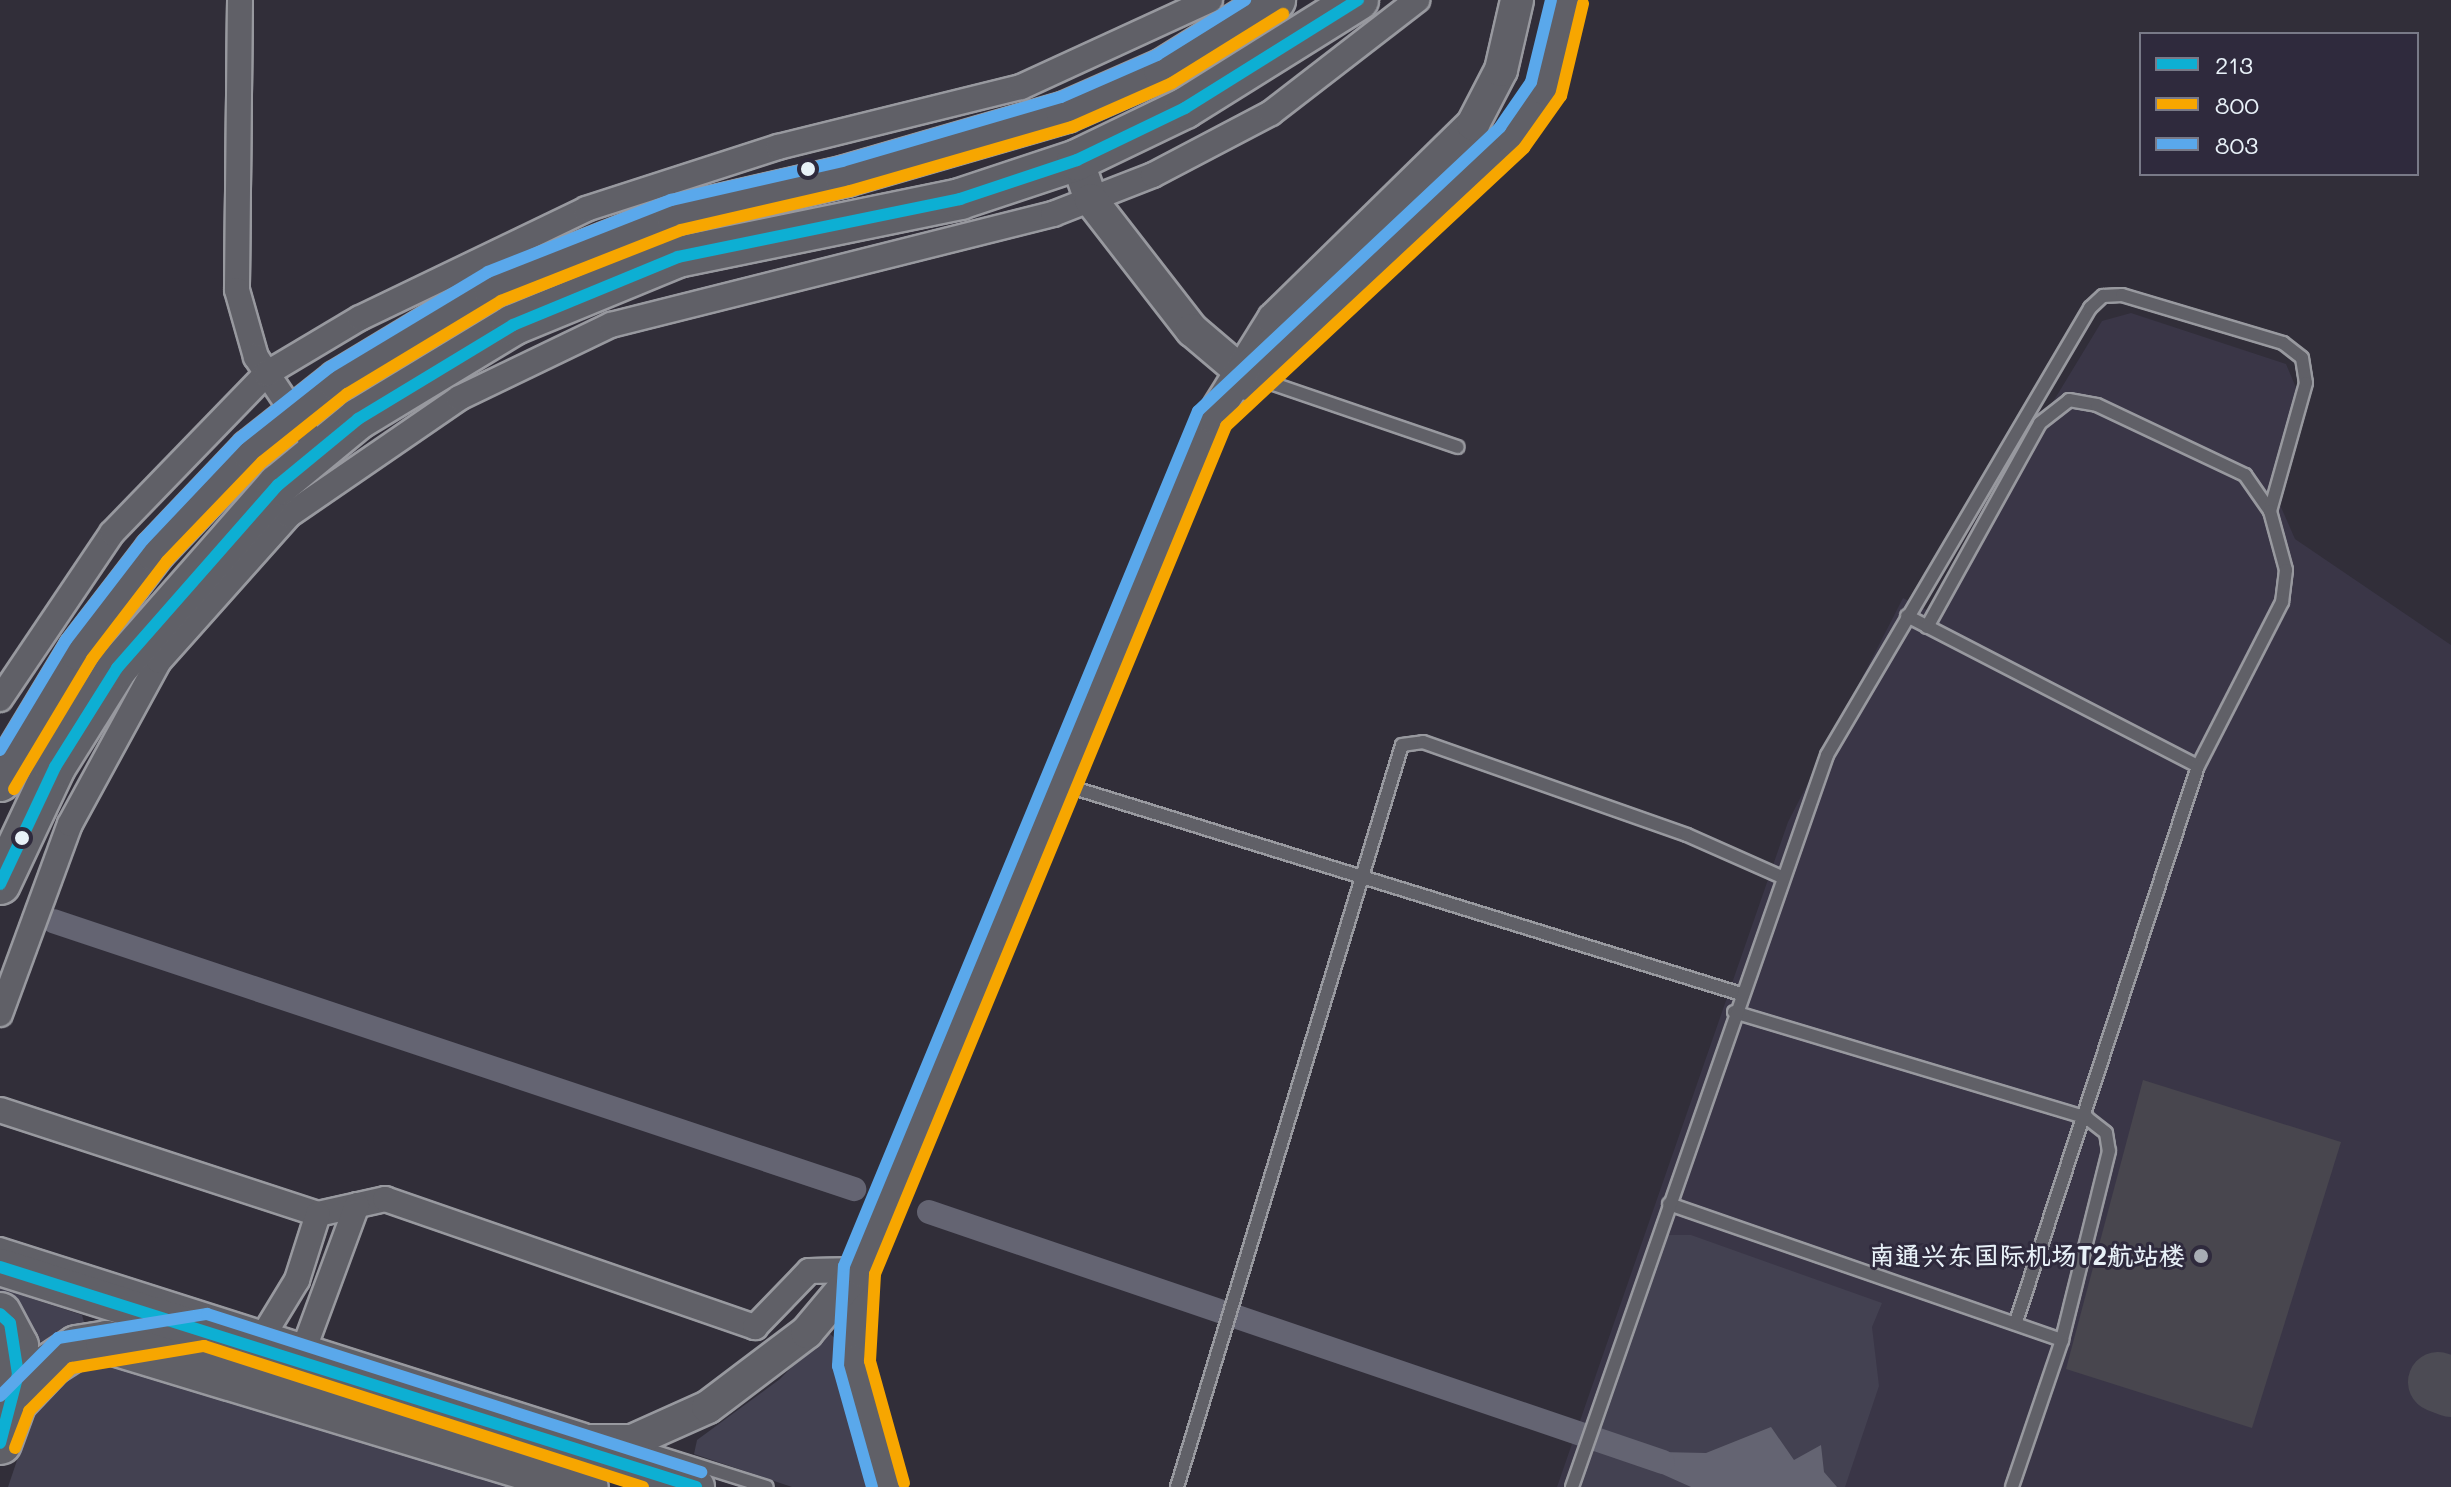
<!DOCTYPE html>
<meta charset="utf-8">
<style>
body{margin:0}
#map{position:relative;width:2451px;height:1487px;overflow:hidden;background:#312e39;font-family:Mali,"LXGW WenKai TC",sans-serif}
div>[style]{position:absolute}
.built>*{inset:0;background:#3a3647}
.green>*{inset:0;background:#434151}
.water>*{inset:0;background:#646472}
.canal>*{height:24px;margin:-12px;padding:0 12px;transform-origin:12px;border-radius:12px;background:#646472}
.taxiway>*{height:60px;margin:-30px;padding:0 30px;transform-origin:30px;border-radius:30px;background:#4c4b54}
.building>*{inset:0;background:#48464e}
.roads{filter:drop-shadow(2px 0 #98999f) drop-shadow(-2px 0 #98999f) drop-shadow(0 2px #98999f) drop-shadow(0 -2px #98999f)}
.service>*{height:12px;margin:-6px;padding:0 6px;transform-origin:6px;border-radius:6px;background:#606067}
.minor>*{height:24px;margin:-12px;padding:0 12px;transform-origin:12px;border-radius:12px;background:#606067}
.tertiary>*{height:32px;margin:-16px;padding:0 16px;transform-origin:16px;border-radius:16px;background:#606067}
.secondary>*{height:36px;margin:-18px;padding:0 18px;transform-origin:18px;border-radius:18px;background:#606067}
.primary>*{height:40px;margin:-20px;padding:0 20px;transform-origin:20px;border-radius:20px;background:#606067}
.trunk>*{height:42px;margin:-21px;padding:0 21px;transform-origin:21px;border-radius:21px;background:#606067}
.bus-1>*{height:12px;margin:-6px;padding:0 6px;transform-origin:6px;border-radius:6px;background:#0dafd3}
.bus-2>*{height:12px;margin:-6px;padding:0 6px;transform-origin:6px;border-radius:6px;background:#f7a600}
.bus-3>*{height:12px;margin:-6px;padding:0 6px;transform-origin:6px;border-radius:6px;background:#5aa8eb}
.dots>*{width:22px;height:22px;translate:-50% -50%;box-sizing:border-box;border:4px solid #2f2a3d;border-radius:50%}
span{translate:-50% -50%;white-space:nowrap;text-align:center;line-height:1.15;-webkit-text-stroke:6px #2f2a3d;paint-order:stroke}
.poi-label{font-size:26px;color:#e8f1f8;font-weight:700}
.right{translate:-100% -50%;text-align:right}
.legend{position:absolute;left:2139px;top:32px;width:280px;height:144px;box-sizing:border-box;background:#2f2a3d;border:2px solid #797a88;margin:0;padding:10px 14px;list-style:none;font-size:24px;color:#e8f1f8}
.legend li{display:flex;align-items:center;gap:16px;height:40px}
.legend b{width:40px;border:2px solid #797a88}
</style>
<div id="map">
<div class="built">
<i style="clip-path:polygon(2131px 313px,2286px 364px,2297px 390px,2270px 482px,2295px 539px,2451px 645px,2451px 1487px,1557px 1487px,1788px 822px,1903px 598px,1927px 610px,2102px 321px)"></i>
</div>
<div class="green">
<i style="clip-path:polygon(1667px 1235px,1691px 1235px,1882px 1303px,1872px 1327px,1879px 1386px,1845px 1487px,1578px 1487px)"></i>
<i style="clip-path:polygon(0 1288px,82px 1315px,84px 1322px,29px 1347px,0 1303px)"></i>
<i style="clip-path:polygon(827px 1331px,838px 1341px,878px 1487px,792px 1487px,694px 1454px,697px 1440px,780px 1379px)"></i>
<i style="clip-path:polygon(98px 1349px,543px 1487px,8px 1487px,37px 1401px)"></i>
</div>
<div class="water">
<i style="clip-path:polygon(1771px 1427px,1794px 1460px,1821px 1445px,1824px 1472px,1837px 1487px,1691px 1487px,1653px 1470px,1660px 1452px,1706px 1453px)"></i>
</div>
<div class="canal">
<i style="left:53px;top:921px;width:845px;rotate:18.5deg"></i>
<i style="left:929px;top:1212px;width:775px;rotate:18.81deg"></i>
</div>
<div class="taxiway">
<i style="left:2438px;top:1382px;width:14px;rotate:21deg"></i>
</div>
<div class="building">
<i style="clip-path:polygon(2143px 1080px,2341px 1142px,2252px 1428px,2066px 1369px)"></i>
</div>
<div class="roads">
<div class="service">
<i style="left:1256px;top:378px;width:213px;rotate:18.9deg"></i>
<i style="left:1907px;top:616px;width:327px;rotate:27.3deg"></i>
<i style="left:1927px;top:627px;width:233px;rotate:-61deg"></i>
<i style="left:2040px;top:423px;width:37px;rotate:-38deg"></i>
<i style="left:2069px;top:400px;width:28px;rotate:10deg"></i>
<i style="left:2097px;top:405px;width:164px;rotate:25.3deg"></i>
<i style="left:2245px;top:475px;width:44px;rotate:55.2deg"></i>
<i style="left:1061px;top:784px;width:712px;rotate:17.16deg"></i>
<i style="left:1734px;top:1012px;width:369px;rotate:16.7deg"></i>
<i style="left:2087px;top:1118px;width:24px;rotate:38deg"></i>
<i style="left:2106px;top:1133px;width:18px;rotate:81deg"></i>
<i style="left:2109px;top:1151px;width:195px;rotate:104deg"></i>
<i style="left:1669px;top:1204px;width:416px;rotate:19.1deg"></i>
<i style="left:2062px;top:1340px;width:155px;rotate:108.8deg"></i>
<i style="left:0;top:1244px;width:614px;rotate:17.64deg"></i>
<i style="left:637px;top:1446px;width:136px;rotate:17.5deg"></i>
<i style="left:1177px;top:1487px;width:775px;rotate:-73.13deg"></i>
<i style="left:1402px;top:745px;width:21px;rotate:-8deg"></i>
<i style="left:1423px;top:742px;width:280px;rotate:19.4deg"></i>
<i style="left:1687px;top:835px;width:104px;rotate:23.9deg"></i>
<i style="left:1572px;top:1487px;width:775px;rotate:-70.79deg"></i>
<i style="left:1827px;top:755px;width:519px;rotate:-59.53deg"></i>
<i style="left:2090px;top:308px;width:18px;rotate:-43deg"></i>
<i style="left:2103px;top:296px;width:19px;rotate:-3deg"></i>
<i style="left:2122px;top:295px;width:168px;rotate:16.6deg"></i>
<i style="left:2283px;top:343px;width:24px;rotate:38deg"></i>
<i style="left:2302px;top:358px;width:25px;rotate:81deg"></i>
<i style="left:2306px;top:383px;width:133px;rotate:105.7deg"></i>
<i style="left:2270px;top:511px;width:61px;rotate:74.8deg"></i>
<i style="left:2286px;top:570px;width:32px;rotate:97deg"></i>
<i style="left:2282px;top:602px;width:184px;rotate:117.1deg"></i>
<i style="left:2198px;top:766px;width:585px;rotate:108.13deg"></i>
</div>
<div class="minor">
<i style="left:240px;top:0;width:290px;rotate:90.6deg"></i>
<i style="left:237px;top:290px;width:70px;rotate:74.2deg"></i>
<i style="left:256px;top:357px;width:113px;rotate:56.2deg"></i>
<i style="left:0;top:699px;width:200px;rotate:-56deg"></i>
<i style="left:112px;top:533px;width:221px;rotate:-45.9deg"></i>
<i style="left:266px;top:374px;width:109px;rotate:-30.8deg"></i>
<i style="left:360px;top:318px;width:251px;rotate:-25.7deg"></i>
<i style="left:586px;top:209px;width:202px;rotate:-17.9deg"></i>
<i style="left:778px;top:147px;width:250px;rotate:-13.9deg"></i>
<i style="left:1021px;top:87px;width:208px;rotate:-24.7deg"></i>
<i style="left:0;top:1014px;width:202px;rotate:-69.8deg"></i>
<i style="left:70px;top:824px;width:186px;rotate:-61.4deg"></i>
<i style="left:159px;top:661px;width:195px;rotate:-48.3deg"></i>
<i style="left:289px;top:515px;width:206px;rotate:-34.5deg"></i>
<i style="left:459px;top:398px;width:169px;rotate:-25.7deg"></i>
<i style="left:611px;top:325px;width:456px;rotate:-14.1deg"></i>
<i style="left:1053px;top:214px;width:107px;rotate:-21.3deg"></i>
<i style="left:1153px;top:175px;width:133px;rotate:-27.7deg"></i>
<i style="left:1271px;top:113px;width:185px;rotate:-37.7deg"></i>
<i style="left:0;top:1110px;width:335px;rotate:18.1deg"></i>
<i style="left:318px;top:1214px;width:69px;rotate:-12.6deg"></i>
<i style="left:385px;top:1199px;width:392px;rotate:19.1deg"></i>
<i style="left:755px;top:1327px;width:78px;rotate:-46deg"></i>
<i style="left:809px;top:1271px;width:50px;rotate:-1.1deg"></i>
<i style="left:266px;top:1331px;width:60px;rotate:-58.7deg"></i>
<i style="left:297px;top:1280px;width:69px;rotate:-72.3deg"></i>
<i style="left:306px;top:1343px;width:147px;rotate:-69.7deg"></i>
</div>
<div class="tertiary">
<i style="left:1077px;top:160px;width:42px;rotate:70.7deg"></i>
<i style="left:1091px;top:200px;width:165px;rotate:52.2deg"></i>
<i style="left:1192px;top:330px;width:62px;rotate:40.4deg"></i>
<i style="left:1247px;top:384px;width:362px;rotate:-42.9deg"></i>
<i style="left:1512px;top:138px;width:60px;rotate:-55.2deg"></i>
<i style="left:1546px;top:89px;width:91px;rotate:-76.7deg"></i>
<i style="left:858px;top:1277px;width:86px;rotate:92.7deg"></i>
<i style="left:854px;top:1363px;width:129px;rotate:74.2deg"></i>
<i style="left:571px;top:1441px;width:61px"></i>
<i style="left:632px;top:1441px;width:83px;rotate:-24.1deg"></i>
<i style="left:708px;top:1407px;width:124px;rotate:-37.1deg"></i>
<i style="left:807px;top:1332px;width:81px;rotate:-50deg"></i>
<i style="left:859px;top:1270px;width:924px;rotate:-67.46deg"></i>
<i style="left:1213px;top:417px;width:115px;rotate:-58.1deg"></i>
<i style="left:1274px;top:319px;width:279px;rotate:-44.4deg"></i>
<i style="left:1473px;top:124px;width:61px;rotate:-62.6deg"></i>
<i style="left:1501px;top:70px;width:72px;rotate:-77.1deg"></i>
</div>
<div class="secondary">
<i style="left:0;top:1267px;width:730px;rotate:17.54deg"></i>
</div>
<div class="primary">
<i style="left:0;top:781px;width:153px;rotate:-58.9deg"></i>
<i style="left:79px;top:650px;width:125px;rotate:-52.5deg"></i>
<i style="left:155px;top:551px;width:139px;rotate:-46.5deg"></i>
<i style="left:251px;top:450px;width:111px;rotate:-38.4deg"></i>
<i style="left:338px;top:381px;width:182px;rotate:-31.1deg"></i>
<i style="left:494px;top:287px;width:196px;rotate:-21.6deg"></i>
<i style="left:676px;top:215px;width:174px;rotate:-12.9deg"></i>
<i style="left:846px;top:176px;width:229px;rotate:-16.2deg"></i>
<i style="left:1066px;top:112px;width:107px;rotate:-23.7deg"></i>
<i style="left:1164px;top:69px;width:131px;rotate:-31.9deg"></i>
<i style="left:0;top:884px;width:129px;rotate:-64.8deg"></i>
<i style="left:55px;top:767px;width:117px;rotate:-57.9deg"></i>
<i style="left:117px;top:668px;width:244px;rotate:-48.7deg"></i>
<i style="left:278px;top:485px;width:104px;rotate:-39.5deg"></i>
<i style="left:358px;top:419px;width:181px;rotate:-31.2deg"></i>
<i style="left:513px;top:325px;width:178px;rotate:-22.4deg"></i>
<i style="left:678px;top:257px;width:288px;rotate:-11.6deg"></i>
<i style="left:960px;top:199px;width:123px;rotate:-18.4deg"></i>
<i style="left:1077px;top:160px;width:120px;rotate:-25.7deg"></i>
<i style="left:1185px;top:108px;width:204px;rotate:-32deg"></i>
</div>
<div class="trunk">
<i style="left:0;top:1314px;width:36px;rotate:62deg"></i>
<i style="left:17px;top:1346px;width:66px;rotate:96.1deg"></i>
<i style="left:130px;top:1339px;width:76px;rotate:-6.8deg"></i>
<i style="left:0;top:1443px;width:44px;rotate:-69.9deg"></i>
<i style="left:15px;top:1402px;width:52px;rotate:-46.5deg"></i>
<i style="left:51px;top:1364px;width:31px;rotate:-33deg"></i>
<i style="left:77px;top:1347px;width:30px;rotate:-9deg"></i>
<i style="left:107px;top:1342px;width:501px;rotate:16.81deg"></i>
</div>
</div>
<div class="bus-1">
<i style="left:0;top:884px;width:129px;rotate:-64.8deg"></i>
<i style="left:55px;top:767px;width:117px;rotate:-57.9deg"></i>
<i style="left:117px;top:668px;width:244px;rotate:-48.7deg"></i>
<i style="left:278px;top:485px;width:104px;rotate:-39.5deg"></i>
<i style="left:358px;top:419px;width:181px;rotate:-31.2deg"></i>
<i style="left:513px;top:325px;width:178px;rotate:-22.4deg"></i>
<i style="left:678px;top:257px;width:288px;rotate:-11.6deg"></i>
<i style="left:960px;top:199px;width:123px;rotate:-18.4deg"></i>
<i style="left:1077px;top:160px;width:120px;rotate:-25.7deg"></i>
<i style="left:1185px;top:108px;width:204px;rotate:-32deg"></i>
<i style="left:0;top:1267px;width:730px;rotate:17.54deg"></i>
<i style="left:0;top:1314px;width:13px;rotate:42deg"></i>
<i style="left:10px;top:1323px;width:52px;rotate:81.1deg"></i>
<i style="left:18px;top:1374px;width:71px;rotate:104.6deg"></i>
</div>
<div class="bus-2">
<i style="left:14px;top:789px;width:152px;rotate:-59deg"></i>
<i style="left:92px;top:659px;width:123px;rotate:-52.6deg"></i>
<i style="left:167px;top:561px;width:137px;rotate:-46.2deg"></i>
<i style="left:262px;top:462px;width:109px;rotate:-38.7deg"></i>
<i style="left:347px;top:394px;width:180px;rotate:-31.1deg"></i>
<i style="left:501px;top:301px;width:193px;rotate:-21.5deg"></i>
<i style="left:681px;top:230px;width:173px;rotate:-13deg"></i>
<i style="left:850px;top:191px;width:231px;rotate:-16.1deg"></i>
<i style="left:1072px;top:127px;width:109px;rotate:-23.7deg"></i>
<i style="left:1172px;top:83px;width:131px;rotate:-31.9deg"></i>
<i style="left:15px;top:1448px;width:40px;rotate:-69deg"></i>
<i style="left:29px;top:1411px;width:61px;rotate:-45deg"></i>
<i style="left:72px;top:1368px;width:134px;rotate:-9.5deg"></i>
<i style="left:204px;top:1346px;width:461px;rotate:17.8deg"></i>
<i style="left:904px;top:1483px;width:127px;rotate:-105.6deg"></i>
<i style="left:870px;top:1361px;width:87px;rotate:-86.7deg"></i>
<i style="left:875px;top:1274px;width:918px;rotate:-67.51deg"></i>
<i style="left:1226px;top:426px;width:408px;rotate:-43deg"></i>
<i style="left:1524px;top:148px;width:64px;rotate:-54.6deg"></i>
<i style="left:1561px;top:96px;width:95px;rotate:-76.6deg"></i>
</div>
<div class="bus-3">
<i style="left:0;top:750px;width:128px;rotate:-59deg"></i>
<i style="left:66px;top:640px;width:126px;rotate:-52.4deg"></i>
<i style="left:143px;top:540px;width:139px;rotate:-46.5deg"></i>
<i style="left:239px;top:439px;width:116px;rotate:-38.4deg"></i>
<i style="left:330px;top:367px;width:184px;rotate:-31deg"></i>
<i style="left:488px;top:272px;width:197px;rotate:-21.5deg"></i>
<i style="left:671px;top:200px;width:175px;rotate:-12.8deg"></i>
<i style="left:842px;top:161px;width:228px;rotate:-16.3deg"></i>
<i style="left:1061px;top:97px;width:105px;rotate:-23.6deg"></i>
<i style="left:1157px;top:55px;width:104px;rotate:-32deg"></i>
<i style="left:0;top:1396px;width:82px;rotate:-45deg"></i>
<i style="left:58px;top:1338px;width:151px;rotate:-9.2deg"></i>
<i style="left:207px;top:1314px;width:519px;rotate:17.74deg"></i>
<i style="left:872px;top:1487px;width:126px;rotate:-105.7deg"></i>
<i style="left:838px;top:1366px;width:100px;rotate:-86.6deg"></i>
<i style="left:844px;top:1266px;width:925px;rotate:-67.51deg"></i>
<i style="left:1198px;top:411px;width:415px;rotate:-43.2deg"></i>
<i style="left:1500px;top:127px;width:55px;rotate:-55.4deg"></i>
<i style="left:1531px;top:82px;width:84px;rotate:-76.3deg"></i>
</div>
<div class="dots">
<i style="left:808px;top:169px;background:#e8f1f8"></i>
<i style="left:22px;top:838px;background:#e8f1f8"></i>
<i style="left:2201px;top:1256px;background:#a8adb5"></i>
</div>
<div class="poi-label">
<span class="right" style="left:2185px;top:1256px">南通兴东国际机场T2航站楼</span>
</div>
<ul class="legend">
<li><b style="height:10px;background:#0dafd3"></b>213</li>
<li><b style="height:10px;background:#f7a600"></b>800</li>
<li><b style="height:10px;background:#5aa8eb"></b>803</li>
</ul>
</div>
